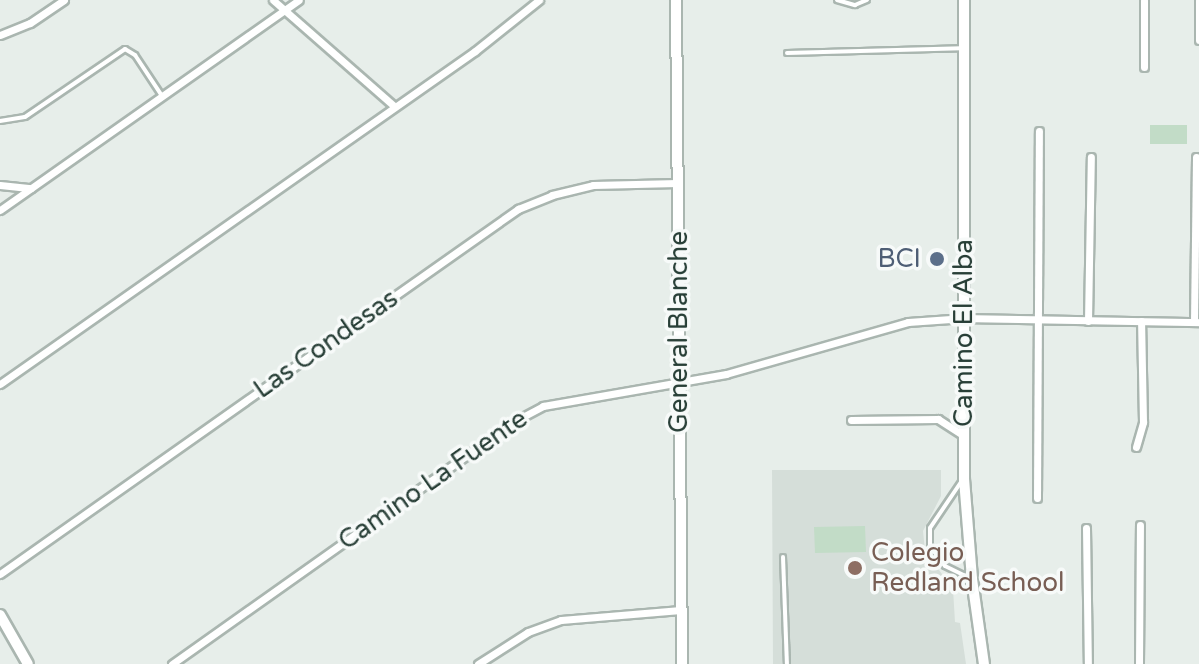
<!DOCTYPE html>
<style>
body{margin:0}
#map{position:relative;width:1199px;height:664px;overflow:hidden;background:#e7eeea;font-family:"Varela Round",sans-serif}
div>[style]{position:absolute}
.built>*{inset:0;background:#d5ded9}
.green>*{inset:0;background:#c2dcc7}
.roads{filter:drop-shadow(2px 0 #aab6b0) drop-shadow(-2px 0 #aab6b0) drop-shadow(0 2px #aab6b0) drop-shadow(0 -2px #aab6b0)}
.lane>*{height:4px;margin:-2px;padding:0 2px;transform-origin:2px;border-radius:2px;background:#fff}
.street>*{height:7px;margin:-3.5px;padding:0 3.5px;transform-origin:3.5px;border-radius:3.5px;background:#fff}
.secondary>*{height:10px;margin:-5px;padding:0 5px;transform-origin:5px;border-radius:5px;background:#fff}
.dots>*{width:22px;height:22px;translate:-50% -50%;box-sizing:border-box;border:4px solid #f7faf9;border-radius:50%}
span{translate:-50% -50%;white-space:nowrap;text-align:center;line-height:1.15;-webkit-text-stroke:7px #f7faf9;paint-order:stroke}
.service-label{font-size:26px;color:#4e5e75}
.right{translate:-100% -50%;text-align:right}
.street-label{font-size:26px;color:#273e36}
.education-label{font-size:26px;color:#785e54}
.left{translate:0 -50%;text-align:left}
</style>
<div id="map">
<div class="built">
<i style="clip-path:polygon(772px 470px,941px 470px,941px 496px,923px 531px,925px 551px,953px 589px,955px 622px,960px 623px,966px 664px,773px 664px)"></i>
</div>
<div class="green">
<i style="clip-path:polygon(1150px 125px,1187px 125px,1187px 144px,1150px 144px)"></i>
<i style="clip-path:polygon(865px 526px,866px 552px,815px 553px,814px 527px)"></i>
</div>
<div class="roads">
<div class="lane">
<i style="left:837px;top:0;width:19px;rotate:16deg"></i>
<i style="left:855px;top:5px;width:13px;rotate:-23deg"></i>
<i style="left:787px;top:53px;width:174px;rotate:-1.6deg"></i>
<i style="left:0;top:121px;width:25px;rotate:-9deg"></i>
<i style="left:25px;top:117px;width:121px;rotate:-34.2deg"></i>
<i style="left:125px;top:49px;width:12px;rotate:31deg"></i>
<i style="left:135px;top:55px;width:49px;rotate:56.6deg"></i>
<i style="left:961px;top:482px;width:55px;rotate:124deg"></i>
<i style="left:930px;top:528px;width:18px;rotate:90deg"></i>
<i style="left:930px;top:546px;width:25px;rotate:53deg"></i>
<i style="left:945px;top:566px;width:28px;rotate:26deg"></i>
<i style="left:783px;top:557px;width:107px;rotate:87.9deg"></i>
</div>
<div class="street">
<i style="left:273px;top:0;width:159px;rotate:41.2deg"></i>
<i style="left:1144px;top:0;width:67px;rotate:90deg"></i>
<i style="left:1199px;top:0;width:40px;rotate:90deg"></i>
<i style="left:0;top:35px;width:32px;rotate:-22deg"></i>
<i style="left:30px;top:23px;width:41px;rotate:-34.1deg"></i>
<i style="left:0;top:185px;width:31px;rotate:6deg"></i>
<i style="left:0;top:210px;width:365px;rotate:-35.1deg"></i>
<i style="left:1088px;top:321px;width:164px;rotate:-89deg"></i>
<i style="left:1194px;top:322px;width:165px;rotate:-89.3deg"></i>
<i style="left:0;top:384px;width:580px;rotate:-35.03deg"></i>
<i style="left:475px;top:51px;width:82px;rotate:-38.6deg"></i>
<i style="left:851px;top:420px;width:87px;rotate:-0.7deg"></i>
<i style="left:938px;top:419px;width:31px;rotate:33deg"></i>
<i style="left:1136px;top:447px;width:26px;rotate:-74deg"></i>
<i style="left:1143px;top:422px;width:101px;rotate:-91.1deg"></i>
<i style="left:1037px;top:498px;width:367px;rotate:-89.7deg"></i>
<i style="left:1086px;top:528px;width:136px;rotate:89.2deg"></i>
<i style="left:0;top:574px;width:634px;rotate:-35.17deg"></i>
<i style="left:518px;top:209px;width:37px;rotate:-22deg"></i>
<i style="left:552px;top:195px;width:42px;rotate:-13.7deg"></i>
<i style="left:593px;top:185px;width:85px;rotate:-1.3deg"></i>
<i style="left:172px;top:664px;width:420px;rotate:-35.3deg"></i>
<i style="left:515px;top:421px;width:32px;rotate:-28deg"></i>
<i style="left:543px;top:406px;width:186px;rotate:-9.9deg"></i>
<i style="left:726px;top:374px;width:189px;rotate:-15.9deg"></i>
<i style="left:908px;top:322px;width:57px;rotate:-4deg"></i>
<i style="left:965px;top:318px;width:234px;rotate:1deg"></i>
<i style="left:478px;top:664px;width:59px;rotate:-32.6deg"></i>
<i style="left:528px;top:632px;width:35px;rotate:-20deg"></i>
<i style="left:561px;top:620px;width:120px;rotate:-4.8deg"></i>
<i style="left:1139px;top:664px;width:139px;rotate:-89.6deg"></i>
</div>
<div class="secondary">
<i style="left:676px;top:0;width:664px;rotate:89.48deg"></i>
<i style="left:964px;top:0;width:479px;rotate:90deg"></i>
<i style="left:964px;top:479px;width:100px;rotate:85.4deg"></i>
<i style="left:972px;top:579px;width:86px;rotate:82deg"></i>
<i style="left:0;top:615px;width:56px;rotate:60.3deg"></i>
</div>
</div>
<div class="dots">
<i style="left:937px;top:259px;background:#5c6f8a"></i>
<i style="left:855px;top:568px;background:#8d6e63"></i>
</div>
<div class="service-label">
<span class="right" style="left:921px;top:259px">BCI</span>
</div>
<div class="street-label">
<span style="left:679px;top:332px;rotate:-90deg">General Blanche</span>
<span style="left:964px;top:333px;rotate:-90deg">Camino El Alba</span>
<span style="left:326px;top:344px;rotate:-35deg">Las Condesas</span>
<span style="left:433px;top:480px;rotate:-35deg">Camino La Fuente</span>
</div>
<div class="education-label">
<span class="left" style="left:871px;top:568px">Colegio<br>Redland School</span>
</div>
</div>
